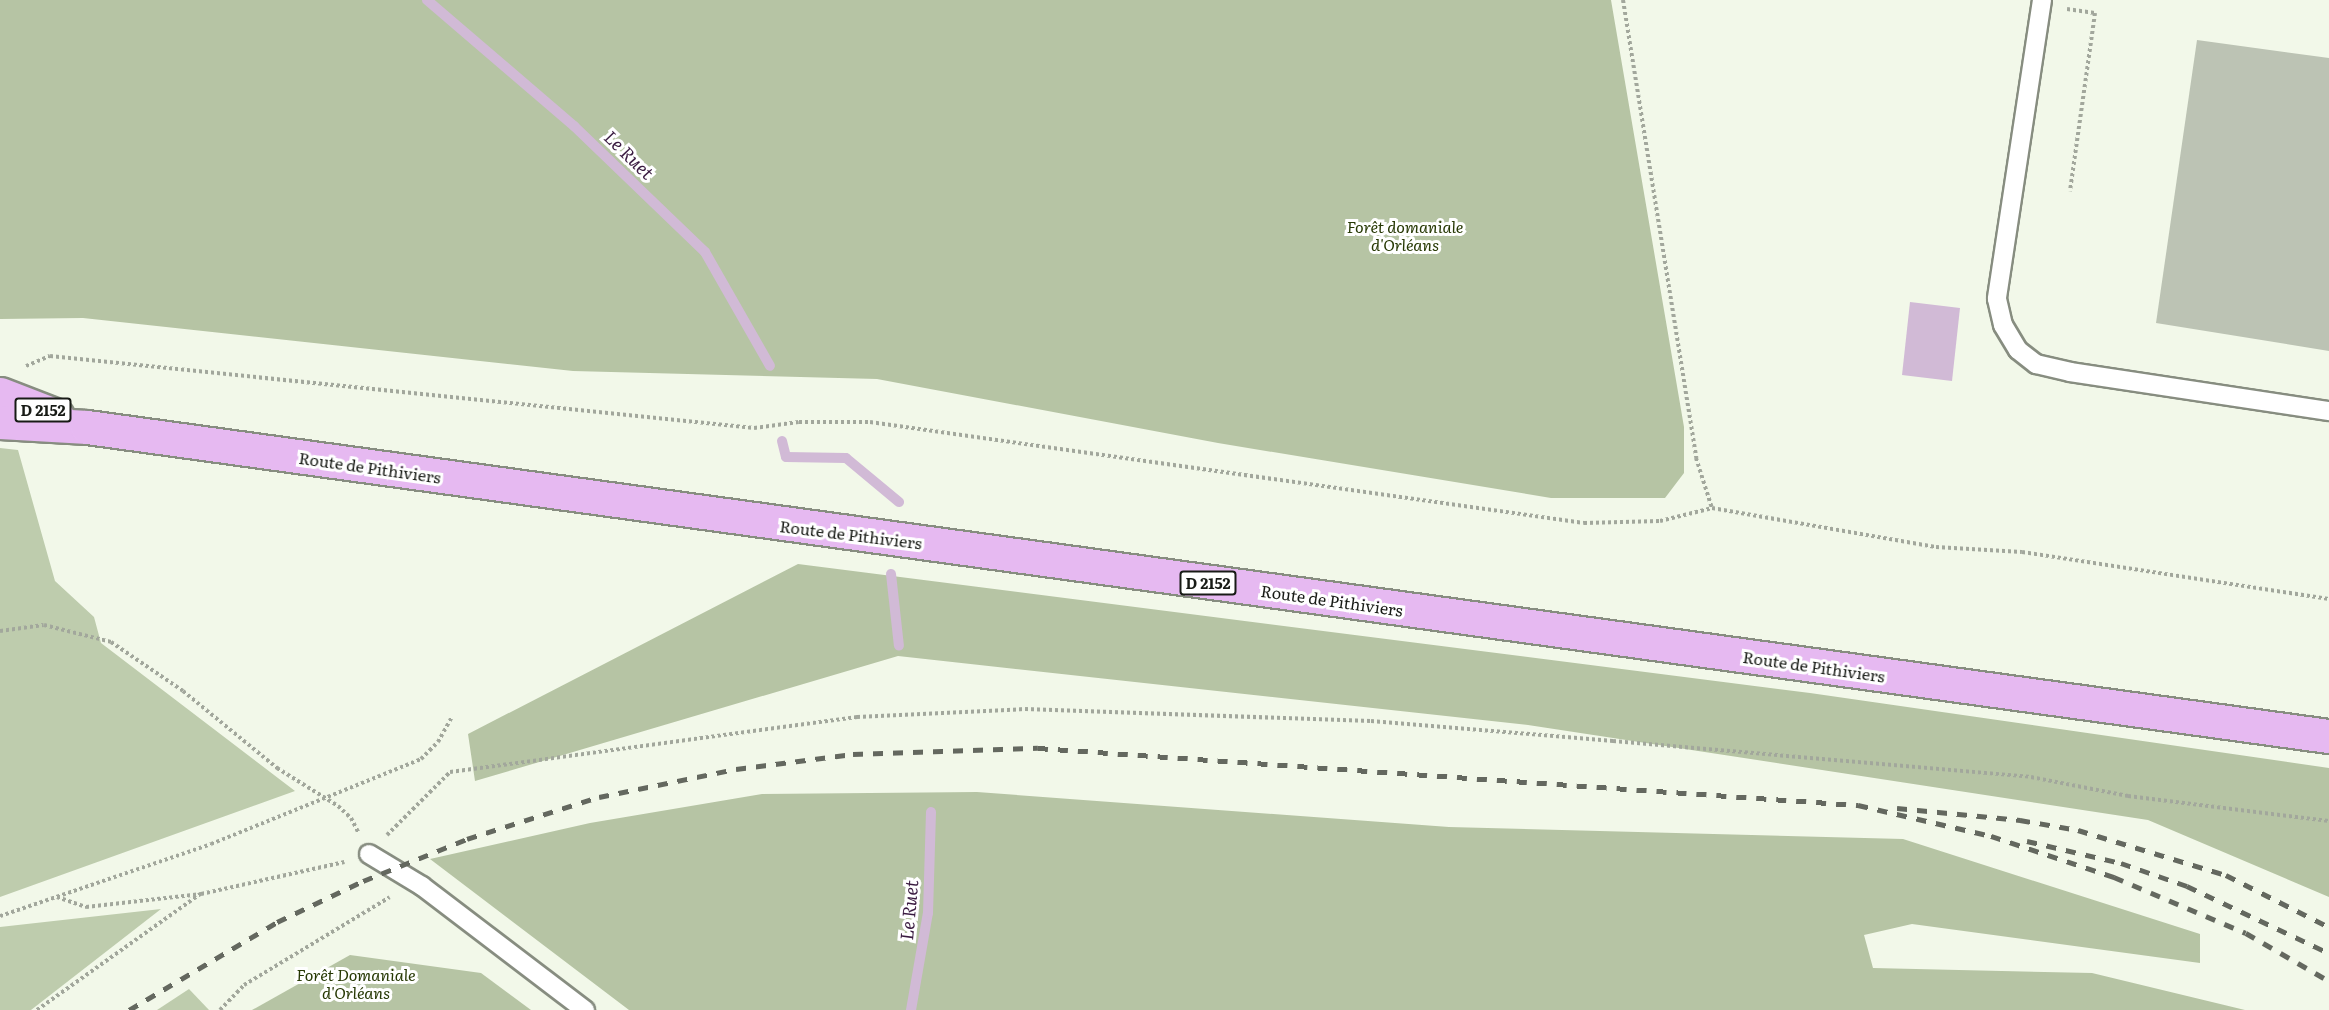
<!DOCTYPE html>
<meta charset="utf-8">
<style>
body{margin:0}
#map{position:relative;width:2329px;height:1010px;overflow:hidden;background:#f2f8e9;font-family:Literata,serif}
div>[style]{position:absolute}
.green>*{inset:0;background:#beccad}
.forest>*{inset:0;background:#b6c4a4}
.water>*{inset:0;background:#d1bad6}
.stream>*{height:10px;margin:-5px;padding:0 5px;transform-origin:5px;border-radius:5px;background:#d1bad6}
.building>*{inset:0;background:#bcc3b4}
.path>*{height:4px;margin-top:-2px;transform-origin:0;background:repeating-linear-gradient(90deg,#a2a79c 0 3px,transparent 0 6px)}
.roads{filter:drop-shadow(2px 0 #878d80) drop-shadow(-2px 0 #878d80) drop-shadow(0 2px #878d80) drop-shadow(0 -2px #878d80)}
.lane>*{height:18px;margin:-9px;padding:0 9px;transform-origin:9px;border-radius:9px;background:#fff}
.primary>*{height:33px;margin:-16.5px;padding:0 16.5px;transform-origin:16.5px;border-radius:16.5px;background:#e6b9f1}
.rail>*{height:4.5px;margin-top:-2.25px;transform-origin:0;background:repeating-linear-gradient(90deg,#64685f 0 10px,transparent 0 20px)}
span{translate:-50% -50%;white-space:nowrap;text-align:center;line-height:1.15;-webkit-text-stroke:6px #fff;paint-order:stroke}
.shield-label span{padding:2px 4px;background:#fff;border:2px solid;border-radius:4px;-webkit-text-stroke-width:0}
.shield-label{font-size:15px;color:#181b16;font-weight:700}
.park-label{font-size:16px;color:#263803;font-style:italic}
.street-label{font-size:16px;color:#181b16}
.water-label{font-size:18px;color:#3a1b41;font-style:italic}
</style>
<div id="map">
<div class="green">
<i style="clip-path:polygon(0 448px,18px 450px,55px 581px,94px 617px,101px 643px,295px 791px,0 897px)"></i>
<i style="clip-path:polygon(161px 909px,31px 1010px,0 1010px,0 927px)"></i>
<i style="clip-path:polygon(189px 989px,209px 1010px,157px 1010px)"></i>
</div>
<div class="forest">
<i style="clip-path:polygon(0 0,1611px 0,1684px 427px,1684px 473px,1665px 498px,1551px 498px,1218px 443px,877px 379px,573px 371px,83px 318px,0 319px)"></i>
<i style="clip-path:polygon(798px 564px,1810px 693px,2329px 768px,2329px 897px,2148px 820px,1528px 725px,898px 656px,475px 781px,468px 734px)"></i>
<i style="clip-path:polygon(977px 792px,1449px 827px,1903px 839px,2200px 934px,2200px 963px,1912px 924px,1864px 935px,1873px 968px,2092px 973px,2245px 1010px,629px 1010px,430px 859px,590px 823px,762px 794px)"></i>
<i style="clip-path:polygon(350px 955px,481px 973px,531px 1010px,252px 1010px)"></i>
</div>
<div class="water">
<i style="clip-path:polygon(1910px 302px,1960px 308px,1952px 381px,1902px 375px)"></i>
</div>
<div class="stream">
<i style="left:427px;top:0;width:194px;rotate:40.6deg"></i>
<i style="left:574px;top:126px;width:182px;rotate:43.9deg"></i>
<i style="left:705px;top:252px;width:131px;rotate:60.3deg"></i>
<i style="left:782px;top:441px;width:16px;rotate:76deg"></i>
<i style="left:786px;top:457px;width:60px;rotate:1deg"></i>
<i style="left:846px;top:458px;width:69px;rotate:39.7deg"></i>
<i style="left:891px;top:574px;width:72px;rotate:83.7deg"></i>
<i style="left:911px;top:1010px;width:98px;rotate:-80.1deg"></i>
<i style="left:928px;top:913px;width:101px;rotate:-88.3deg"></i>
</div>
<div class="building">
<i style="clip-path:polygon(2197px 40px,2329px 58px,2329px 351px,2156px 323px)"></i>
</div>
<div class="path">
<i style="left:1623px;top:0;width:464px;rotate:80.9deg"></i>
<i style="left:1696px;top:458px;width:52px;rotate:72.3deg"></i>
<i style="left:2067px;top:9px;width:28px;rotate:8deg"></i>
<i style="left:2095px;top:13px;width:180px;rotate:98deg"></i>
<i style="left:26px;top:366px;width:26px;rotate:-23deg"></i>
<i style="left:50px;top:356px;width:708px;rotate:5.84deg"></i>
<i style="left:754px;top:428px;width:45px;rotate:-7.6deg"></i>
<i style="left:799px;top:422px;width:71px"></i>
<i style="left:870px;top:422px;width:721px;rotate:8.05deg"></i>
<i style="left:1584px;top:523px;width:76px;rotate:-1.5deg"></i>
<i style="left:1660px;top:521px;width:54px;rotate:-14deg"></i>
<i style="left:1712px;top:508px;width:227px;rotate:9.9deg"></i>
<i style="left:1936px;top:547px;width:86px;rotate:3.3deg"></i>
<i style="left:2022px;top:552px;width:311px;rotate:8.7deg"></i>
<i style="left:0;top:631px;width:44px;rotate:-7.8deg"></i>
<i style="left:44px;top:625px;width:69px;rotate:14.2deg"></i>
<i style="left:111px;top:642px;width:87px;rotate:34.2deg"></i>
<i style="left:183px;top:691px;width:122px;rotate:39.3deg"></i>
<i style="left:277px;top:768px;width:72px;rotate:31.9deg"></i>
<i style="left:338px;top:806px;width:18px;rotate:43deg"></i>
<i style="left:351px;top:818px;width:16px;rotate:63deg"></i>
<i style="left:387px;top:835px;width:89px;rotate:-45deg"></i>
<i style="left:450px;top:772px;width:411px;rotate:-7.7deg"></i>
<i style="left:857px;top:717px;width:168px;rotate:-2.7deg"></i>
<i style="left:1025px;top:709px;width:346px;rotate:2deg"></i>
<i style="left:1371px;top:721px;width:243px;rotate:4.7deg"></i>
<i style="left:1613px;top:741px;width:420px;rotate:4.9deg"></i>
<i style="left:2031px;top:777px;width:99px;rotate:11.1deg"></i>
<i style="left:2128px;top:796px;width:203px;rotate:7.1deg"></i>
<i style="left:57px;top:897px;width:31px;rotate:19deg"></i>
<i style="left:86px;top:907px;width:116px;rotate:-6.4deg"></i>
<i style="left:201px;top:894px;width:147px;rotate:-12.6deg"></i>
<i style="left:0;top:916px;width:223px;rotate:-18.8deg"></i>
<i style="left:211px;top:844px;width:227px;rotate:-22deg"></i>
<i style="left:421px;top:759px;width:24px;rotate:-45deg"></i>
<i style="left:438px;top:742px;width:29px;rotate:-61deg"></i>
<i style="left:37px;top:1010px;width:200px;rotate:-35.4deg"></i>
<i style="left:220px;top:1010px;width:35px;rotate:-46deg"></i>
<i style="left:244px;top:985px;width:170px;rotate:-31.1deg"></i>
</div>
<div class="roads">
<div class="lane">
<i style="left:2042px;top:0;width:302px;rotate:98.6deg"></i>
<i style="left:1997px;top:299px;width:27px;rotate:77deg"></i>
<i style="left:2003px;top:325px;width:29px;rotate:59deg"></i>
<i style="left:2018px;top:350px;width:23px;rotate:38deg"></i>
<i style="left:2036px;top:364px;width:35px;rotate:13deg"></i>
<i style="left:2070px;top:372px;width:262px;rotate:8.6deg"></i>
<i style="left:369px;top:854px;width:62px;rotate:31.1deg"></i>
<i style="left:422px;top:886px;width:205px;rotate:37.3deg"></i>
</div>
<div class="primary">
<i style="left:0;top:394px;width:61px;rotate:21.1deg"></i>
<i style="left:0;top:422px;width:87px;rotate:3.3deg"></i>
<i style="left:87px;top:427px;width:2263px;rotate:7.85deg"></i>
</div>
</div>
<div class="rail">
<i style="left:1897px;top:808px;width:124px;rotate:5.6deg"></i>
<i style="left:2020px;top:820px;width:59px;rotate:9.8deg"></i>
<i style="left:2078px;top:830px;width:155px;rotate:16.9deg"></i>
<i style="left:2226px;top:875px;width:115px;rotate:26.8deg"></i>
<i style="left:2027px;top:841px;width:97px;rotate:13.2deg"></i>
<i style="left:2121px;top:863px;width:70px;rotate:19.2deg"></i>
<i style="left:2187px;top:886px;width:157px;rotate:25.3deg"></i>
<i style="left:129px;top:1010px;width:172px;rotate:-30.7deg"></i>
<i style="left:277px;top:922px;width:95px;rotate:-25.5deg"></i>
<i style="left:363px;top:881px;width:112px;rotate:-22deg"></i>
<i style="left:467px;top:839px;width:139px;rotate:-17.7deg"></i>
<i style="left:599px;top:797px;width:140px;rotate:-11.6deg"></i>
<i style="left:736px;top:769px;width:118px;rotate:-7.3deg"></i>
<i style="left:853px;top:754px;width:185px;rotate:-1.9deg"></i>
<i style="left:1038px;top:748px;width:822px;rotate:3.98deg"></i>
<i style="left:1858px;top:805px;width:137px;rotate:13.1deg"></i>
<i style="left:1991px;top:836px;width:130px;rotate:18.4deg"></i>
<i style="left:2114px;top:877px;width:143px;rotate:23deg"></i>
<i style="left:2246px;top:933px;width:96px;rotate:30deg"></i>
</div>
<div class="shield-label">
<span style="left:43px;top:410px">D 2152</span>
<span style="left:1208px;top:583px">D 2152</span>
</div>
<div class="park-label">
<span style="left:1405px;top:235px">Forêt domaniale<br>d'Orléans</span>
<span style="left:356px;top:983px">Forêt Domaniale<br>d'Orléans</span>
</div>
<div class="street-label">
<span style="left:370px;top:467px;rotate:8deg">Route de Pithiviers</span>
<span style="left:851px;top:534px;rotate:7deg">Route de Pithiviers</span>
<span style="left:1332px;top:600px;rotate:8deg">Route de Pithiviers</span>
<span style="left:1814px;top:666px;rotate:8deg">Route de Pithiviers</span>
</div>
<div class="water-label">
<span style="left:629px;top:155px;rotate:44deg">Le Ruet</span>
<span style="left:909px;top:910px;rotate:-85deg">Le Ruet</span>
</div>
</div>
